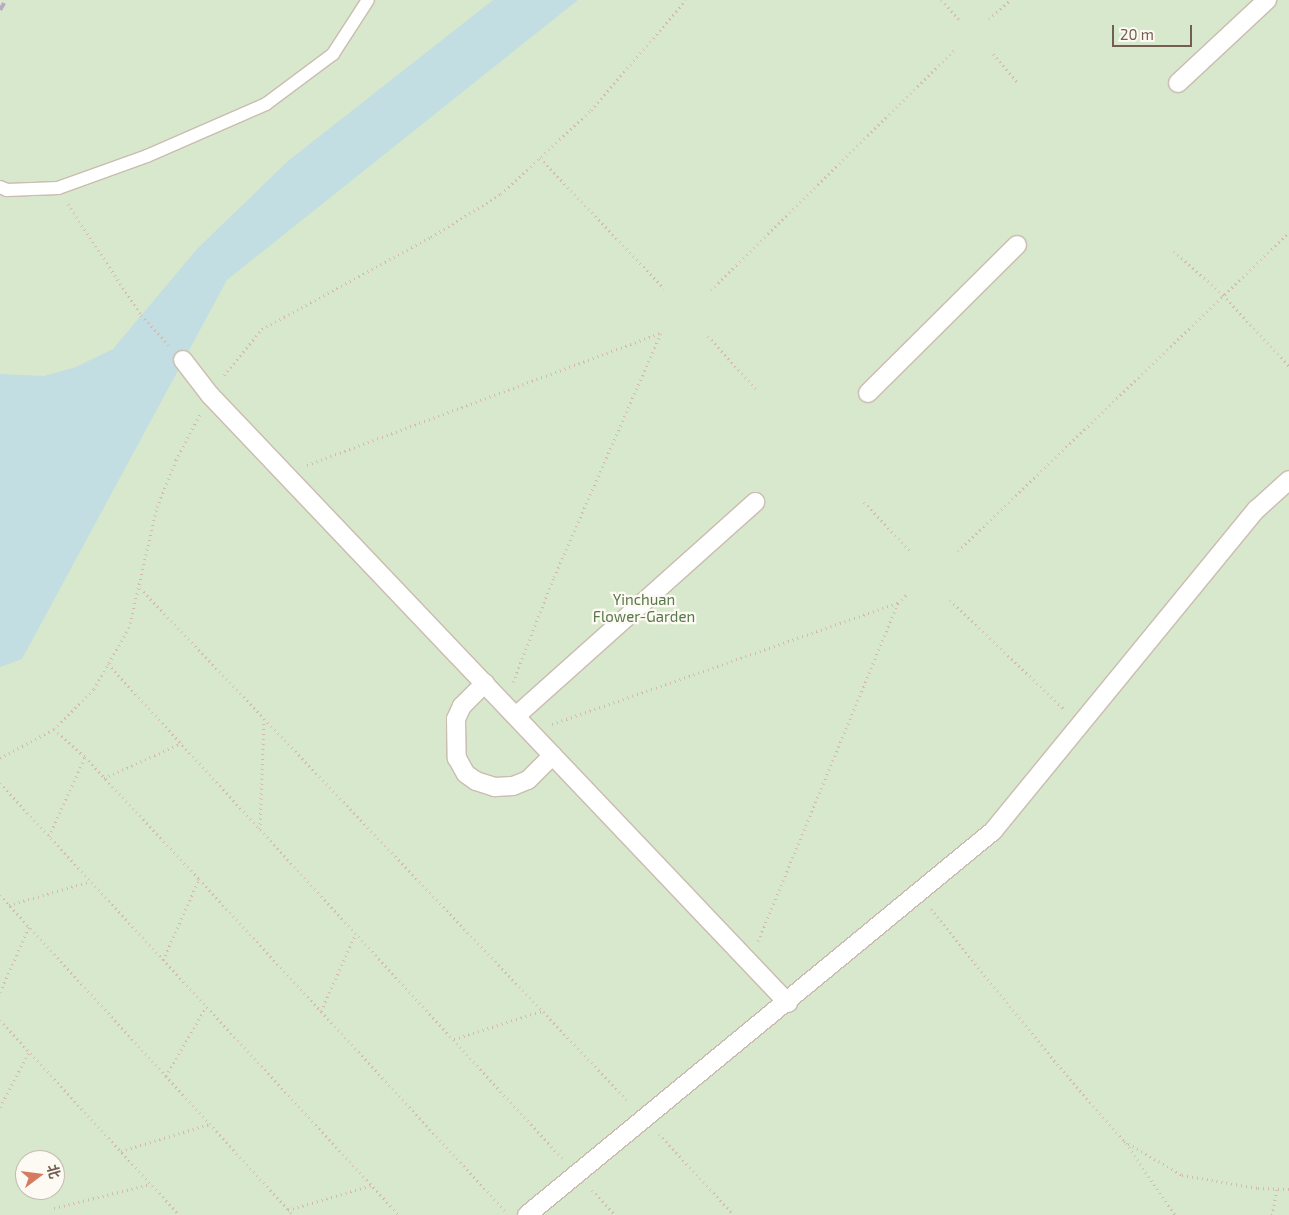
<!DOCTYPE html>
<meta charset="utf-8">
<style>
body{margin:0}
#map{position:relative;width:1289px;height:1215px;overflow:hidden;background:#fbf5ec;font-family:"Exo 2","Noto Sans SC",sans-serif}
div>[style]{position:absolute}
.green>*{inset:0;background:#d7e8cc}
.water>*{inset:0;background:#c2dee3}
.path>*{height:3px;margin-top:-1.5px;transform-origin:0;background:repeating-linear-gradient(90deg,#d3baaa 0 1px,transparent 0 5px)}
.roads{filter:drop-shadow(1px 0 #cabcb0) drop-shadow(-1px 0 #cabcb0) drop-shadow(0 1px #cabcb0) drop-shadow(0 -1px #cabcb0)}
.service>*{height:12px;margin:-6px;padding:0 6px;transform-origin:6px;border-radius:6px;background:#fff}
.pedestrian>*{height:18px;margin:-9px;padding:0 9px;transform-origin:9px;border-radius:9px;background:#fff}
.rail>*{height:4px;margin-top:-2px;transform-origin:0;background:repeating-linear-gradient(90deg,#b9abc5 0 8px,transparent 0 13px)}
span{translate:-50% -50%;white-space:nowrap;text-align:center;line-height:1.15;-webkit-text-stroke:4.5px #fdf9f3;paint-order:stroke}
.park-label{font-size:15px;color:#57784b}
.north{position:absolute;left:15px;top:1150px;width:50px;height:50px;box-sizing:border-box;background:#fdf9f3;border:1px solid #c6bbb2;border-radius:50%;rotate:75deg;font-size:14px;font-weight:700;line-height:20px;text-align:center;color:#745e51}
.north::after{content:'';display:block;margin:auto;width:18px;height:22px;background:#d67b60;clip-path:polygon(50% 0,100% 100%,50% 72%,0 100%)}
.scale{position:absolute;left:1112px;top:25px;width:80px;height:22px;box-sizing:border-box;border:2px solid #745e51;border-top:0;padding-left:6px;font-size:15px;line-height:18px;white-space:nowrap;color:#745e51;-webkit-text-stroke:4px #fdf9f3;paint-order:stroke}
</style>
<div id="map">
<div class="green">
<i style="clip-path:polygon(evenodd,0 0,1289px 0,1289px 1215px,0 1215px,0 0,25px 1160px,55px 1160px,55px 1190px,25px 1190px,25px 1160px)"></i>
</div>
<div class="water">
<i style="clip-path:polygon(493px 0,578px 0,227px 280px,22px 659px,0 667px,0 374px,44px 376px,76px 367px,113px 349px,197px 249px,288px 161px)"></i>
</div>
<div class="path">
<i style="left:941px;top:0;width:26px;rotate:47deg"></i>
<i style="left:989px;top:19px;width:28px;rotate:-42deg"></i>
<i style="left:993px;top:54px;width:38px;rotate:49deg"></i>
<i style="left:540px;top:158px;width:180px;rotate:46.4deg"></i>
<i style="left:68px;top:204px;width:133px;rotate:56.7deg"></i>
<i style="left:141px;top:315px;width:41px;rotate:47deg"></i>
<i style="left:1174px;top:251px;width:66px;rotate:41.9deg"></i>
<i style="left:1223px;top:295px;width:97px;rotate:47.1deg"></i>
<i style="left:711px;top:290px;width:343px;rotate:-44.6deg"></i>
<i style="left:708px;top:336px;width:72px;rotate:47.8deg"></i>
<i style="left:224px;top:375px;width:60px;rotate:-50.4deg"></i>
<i style="left:262px;top:329px;width:192px;rotate:-28.6deg"></i>
<i style="left:431px;top:237px;width:82px;rotate:-31.6deg"></i>
<i style="left:501px;top:194px;width:123px;rotate:-43deg"></i>
<i style="left:591px;top:110px;width:145px;rotate:-49.2deg"></i>
<i style="left:307px;top:465px;width:377px;rotate:-20.5deg"></i>
<i style="left:864px;top:502px;width:67px;rotate:46.8deg"></i>
<i style="left:958px;top:551px;width:459px;rotate:-43.9deg"></i>
<i style="left:140px;top:588px;width:709px;rotate:46.43deg"></i>
<i style="left:950px;top:600px;width:159px;rotate:43.7deg"></i>
<i style="left:108px;top:664px;width:671px;rotate:47.42deg"></i>
<i style="left:513px;top:682px;width:113px;rotate:-68.7deg"></i>
<i style="left:554px;top:577px;width:266px;rotate:-66.3deg"></i>
<i style="left:552px;top:724px;width:367px;rotate:-19.3deg"></i>
<i style="left:54px;top:729px;width:42px;rotate:42.1deg"></i>
<i style="left:85px;top:757px;width:167px;rotate:46.9deg"></i>
<i style="left:199px;top:879px;width:452px;rotate:47.3deg"></i>
<i style="left:0;top:758px;width:61px;rotate:-28.2deg"></i>
<i style="left:54px;top:729px;width:57px;rotate:-45deg"></i>
<i style="left:94px;top:689px;width:70px;rotate:-60.2deg"></i>
<i style="left:129px;top:628px;width:124px;rotate:-77deg"></i>
<i style="left:157px;top:507px;width:51px;rotate:-68deg"></i>
<i style="left:176px;top:460px;width:52px;rotate:-62.4deg"></i>
<i style="left:104px;top:778px;width:85px;rotate:-24.2deg"></i>
<i style="left:0;top:783px;width:588px;rotate:47.27deg"></i>
<i style="left:260px;top:829px;width:110px;rotate:-87.9deg"></i>
<i style="left:49px;top:836px;width:87px;rotate:-65.5deg"></i>
<i style="left:0;top:895px;width:434px;rotate:47.5deg"></i>
<i style="left:9px;top:905px;width:85px;rotate:-16.3deg"></i>
<i style="left:931px;top:909px;width:200px;rotate:50.9deg"></i>
<i style="left:1057px;top:1064px;width:102px;rotate:49deg"></i>
<i style="left:1124px;top:1141px;width:67px;rotate:30.4deg"></i>
<i style="left:1182px;top:1175px;width:77px;rotate:9.7deg"></i>
<i style="left:1258px;top:1188px;width:31px;rotate:2deg"></i>
<i style="left:758px;top:941px;width:366px;rotate:-67.5deg"></i>
<i style="left:898px;top:603px;width:13px;rotate:-45deg"></i>
<i style="left:163px;top:960px;width:89px;rotate:-66deg"></i>
<i style="left:0;top:992px;width:71px;rotate:-66deg"></i>
<i style="left:321px;top:1011px;width:85px;rotate:-65.8deg"></i>
<i style="left:0;top:1020px;width:265px;rotate:47.4deg"></i>
<i style="left:454px;top:1039px;width:92px;rotate:-17.7deg"></i>
<i style="left:166px;top:1076px;width:80px;rotate:-59.9deg"></i>
<i style="left:0;top:1107px;width:62px;rotate:-62.2deg"></i>
<i style="left:659px;top:1134px;width:110px;rotate:47.2deg"></i>
<i style="left:1126px;top:1143px;width:87px;rotate:55.8deg"></i>
<i style="left:121px;top:1151px;width:93px;rotate:-16.9deg"></i>
<i style="left:592px;top:1190px;width:34px;rotate:47deg"></i>
<i style="left:54px;top:1208px;width:100px;rotate:-13.9deg"></i>
<i style="left:288px;top:1210px;width:88px;rotate:-16.6deg"></i>
<i style="left:1272px;top:1215px;width:26px;rotate:-79deg"></i>
</div>
<div class="roads">
<div class="service">
<i style="left:0;top:187px;width:8px;rotate:23deg"></i>
<i style="left:7px;top:190px;width:51px;rotate:-2.2deg"></i>
<i style="left:58px;top:188px;width:95px;rotate:-19.8deg"></i>
<i style="left:147px;top:156px;width:130px;rotate:-23.6deg"></i>
<i style="left:266px;top:104px;width:84px;rotate:-36.7deg"></i>
<i style="left:333px;top:54px;width:64px;rotate:-57.1deg"></i>
</div>
<div class="pedestrian">
<i style="left:1178px;top:83px;width:122px;rotate:-43deg"></i>
<i style="left:183px;top:360px;width:44px;rotate:52.4deg"></i>
<i style="left:210px;top:395px;width:839px;rotate:46.45deg"></i>
<i style="left:868px;top:393px;width:210px;rotate:-44.8deg"></i>
<i style="left:485px;top:683px;width:33px;rotate:135deg"></i>
<i style="left:462px;top:706px;width:14px;rotate:115deg"></i>
<i style="left:456px;top:719px;width:39px;rotate:89deg"></i>
<i style="left:457px;top:758px;width:18px;rotate:61deg"></i>
<i style="left:466px;top:774px;width:12px;rotate:35deg"></i>
<i style="left:476px;top:781px;width:20px;rotate:18deg"></i>
<i style="left:495px;top:787px;width:18px;rotate:-3deg"></i>
<i style="left:513px;top:786px;width:16px;rotate:-22deg"></i>
<i style="left:528px;top:780px;width:35px;rotate:-45deg"></i>
<i style="left:516px;top:716px;width:321px;rotate:-41.8deg"></i>
<i style="left:527px;top:1215px;width:604px;rotate:-39.49deg"></i>
<i style="left:993px;top:831px;width:416px;rotate:-50.7deg"></i>
<i style="left:1257px;top:509px;width:43px;rotate:-42.2deg"></i>
</div>
</div>
<div class="rail">
<i style="left:0;top:10px;width:12px;rotate:-59deg"></i>
</div>
<div class="park-label">
<span style="left:644px;top:608px">Yinchuan<br>Flower-Garden</span>
</div>
<div class="north">北</div>
<div class="scale">20 m</div>
</div>
